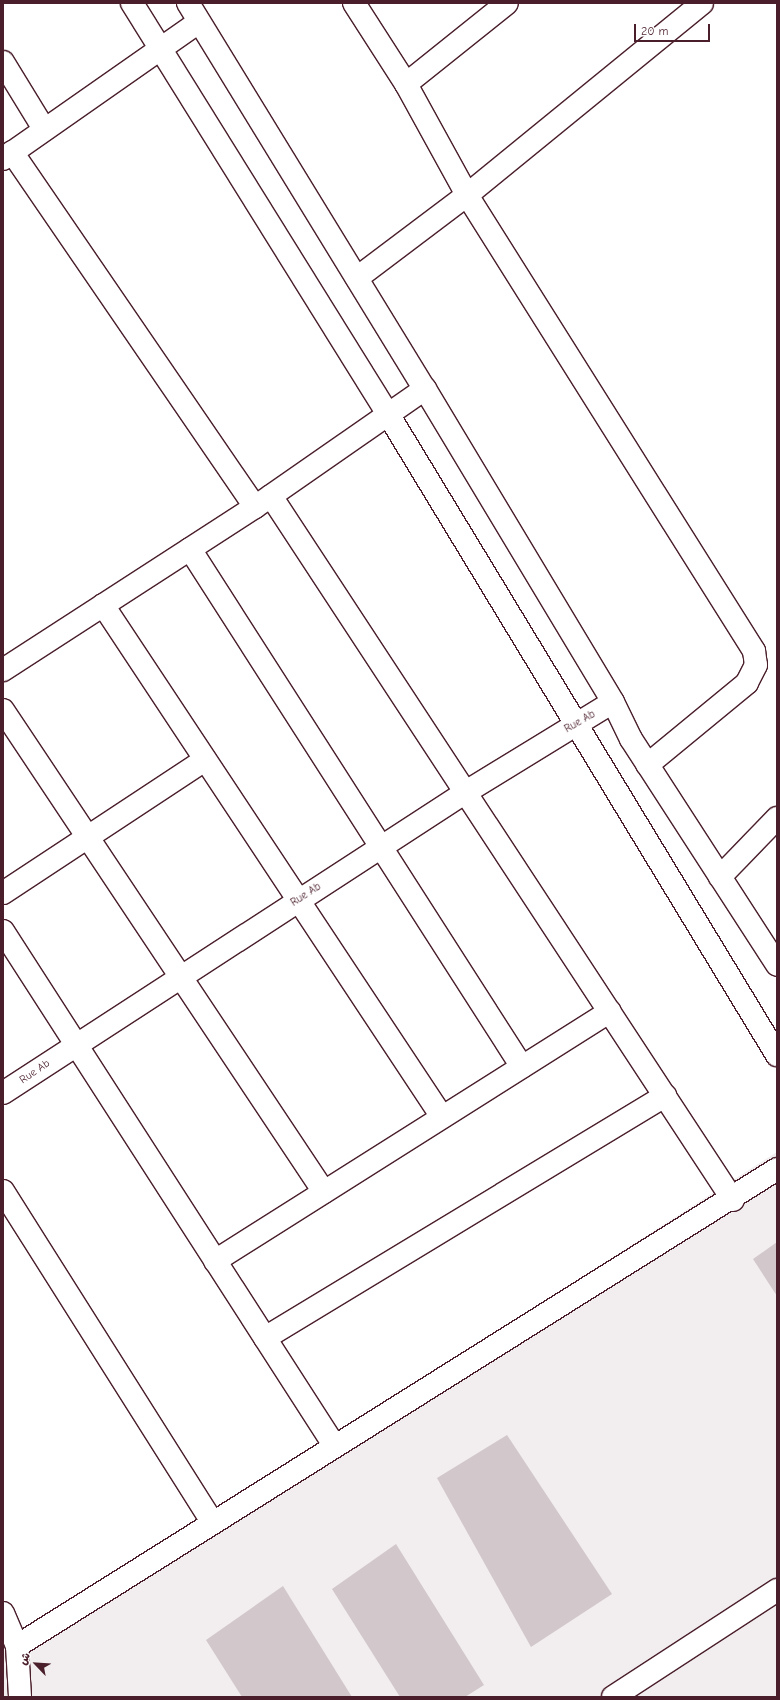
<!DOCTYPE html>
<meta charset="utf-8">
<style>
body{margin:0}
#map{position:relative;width:780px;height:1700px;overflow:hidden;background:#fff;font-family:"Comic Neue","Playpen Sans Arabic",sans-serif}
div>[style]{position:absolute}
.built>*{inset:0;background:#f2eeef}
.building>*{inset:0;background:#d2c7cb}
.roads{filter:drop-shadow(1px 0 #4a1f2b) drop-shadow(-1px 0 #4a1f2b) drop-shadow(0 1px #4a1f2b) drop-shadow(0 -1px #4a1f2b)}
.minor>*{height:22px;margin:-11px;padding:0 11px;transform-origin:11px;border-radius:11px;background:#fff}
span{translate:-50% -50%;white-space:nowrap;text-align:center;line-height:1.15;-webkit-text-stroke:4px #fff;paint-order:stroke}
.street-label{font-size:11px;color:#4a1f2b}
.frame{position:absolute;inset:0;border:4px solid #4a1f2b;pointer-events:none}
.north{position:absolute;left:16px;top:1644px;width:40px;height:40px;-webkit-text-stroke:3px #fff;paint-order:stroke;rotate:295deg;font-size:11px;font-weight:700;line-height:16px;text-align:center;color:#4a1f2b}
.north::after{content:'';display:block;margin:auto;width:14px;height:18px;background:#4a1f2b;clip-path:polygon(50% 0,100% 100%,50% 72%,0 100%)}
.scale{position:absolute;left:634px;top:24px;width:76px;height:18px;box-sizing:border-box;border:2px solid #4a1f2b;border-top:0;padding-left:5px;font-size:12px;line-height:14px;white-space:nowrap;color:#4a1f2b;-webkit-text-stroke:3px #fff;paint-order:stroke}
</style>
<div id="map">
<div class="built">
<i style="clip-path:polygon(777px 1152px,777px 1697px,3px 1697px,3px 1648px)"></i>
</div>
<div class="building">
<i style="clip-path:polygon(777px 1242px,777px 1296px,753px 1259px)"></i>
<i style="clip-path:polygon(507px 1435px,612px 1594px,531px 1647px,437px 1478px)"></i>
<i style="clip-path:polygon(396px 1544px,484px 1685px,465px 1697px,400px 1697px,332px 1589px)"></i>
<i style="clip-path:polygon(283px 1586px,352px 1697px,242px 1697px,206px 1640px)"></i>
</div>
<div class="roads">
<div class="minor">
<i style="left:132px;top:3px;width:484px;rotate:58.1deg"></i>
<i style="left:388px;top:414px;width:750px;rotate:58.75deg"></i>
<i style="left:188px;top:3px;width:453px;rotate:58.5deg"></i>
<i style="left:425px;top:389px;width:365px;rotate:59deg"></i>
<i style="left:613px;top:702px;width:41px;rotate:64.1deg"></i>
<i style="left:631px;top:739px;width:269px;rotate:57.1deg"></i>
<i style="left:354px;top:3px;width:96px;rotate:57.3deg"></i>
<i style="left:406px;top:84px;width:127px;rotate:61.2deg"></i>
<i style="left:467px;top:195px;width:539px;rotate:57.81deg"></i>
<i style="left:754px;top:651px;width:14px;rotate:82deg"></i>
<i style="left:756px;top:665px;width:20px;rotate:117deg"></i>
<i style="left:747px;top:683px;width:129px;rotate:140.6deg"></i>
<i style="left:3px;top:62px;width:79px;rotate:58.5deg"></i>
<i style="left:406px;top:84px;width:129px;rotate:-38.7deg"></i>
<i style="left:12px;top:152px;width:430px;rotate:55.6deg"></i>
<i style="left:3px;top:159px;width:239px;rotate:-35deg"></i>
<i style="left:357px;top:278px;width:138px;rotate:-37deg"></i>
<i style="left:467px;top:195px;width:303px;rotate:-39.2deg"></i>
<i style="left:271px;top:496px;width:842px;rotate:56.73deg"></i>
<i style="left:190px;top:549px;width:615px;rotate:57.34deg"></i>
<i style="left:103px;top:605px;width:614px;rotate:56.49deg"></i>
<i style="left:3px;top:670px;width:300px;rotate:-32.9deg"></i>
<i style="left:255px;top:507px;width:207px;rotate:-34.8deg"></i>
<i style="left:3px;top:710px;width:579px;rotate:56.34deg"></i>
<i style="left:720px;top:877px;width:82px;rotate:-46deg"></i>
<i style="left:3px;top:893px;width:242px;rotate:-33.4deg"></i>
<i style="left:3px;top:931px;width:611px;rotate:57.22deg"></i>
<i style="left:3px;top:1093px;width:552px;rotate:-33.03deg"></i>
<i style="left:466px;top:792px;width:172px;rotate:-31.5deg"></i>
<i style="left:3px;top:1191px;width:391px;rotate:57.7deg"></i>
<i style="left:215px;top:1261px;width:467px;rotate:-32.3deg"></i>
<i style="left:265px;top:1338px;width:468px;rotate:-31.2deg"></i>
<i style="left:3px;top:1613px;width:36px;rotate:67deg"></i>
<i style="left:17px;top:1646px;width:51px;rotate:86.6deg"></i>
<i style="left:17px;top:1646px;width:897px;rotate:-32.11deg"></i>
<i style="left:613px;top:1697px;width:196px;rotate:-33.1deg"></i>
</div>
</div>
<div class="street-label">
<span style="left:580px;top:722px;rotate:-30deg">Rue Ab</span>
<span style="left:306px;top:895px;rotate:-33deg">Rue Ab</span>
<span style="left:35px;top:1072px;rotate:-34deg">Rue Ab</span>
</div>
<div class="frame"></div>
<div class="north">ش</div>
<div class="scale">20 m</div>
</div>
